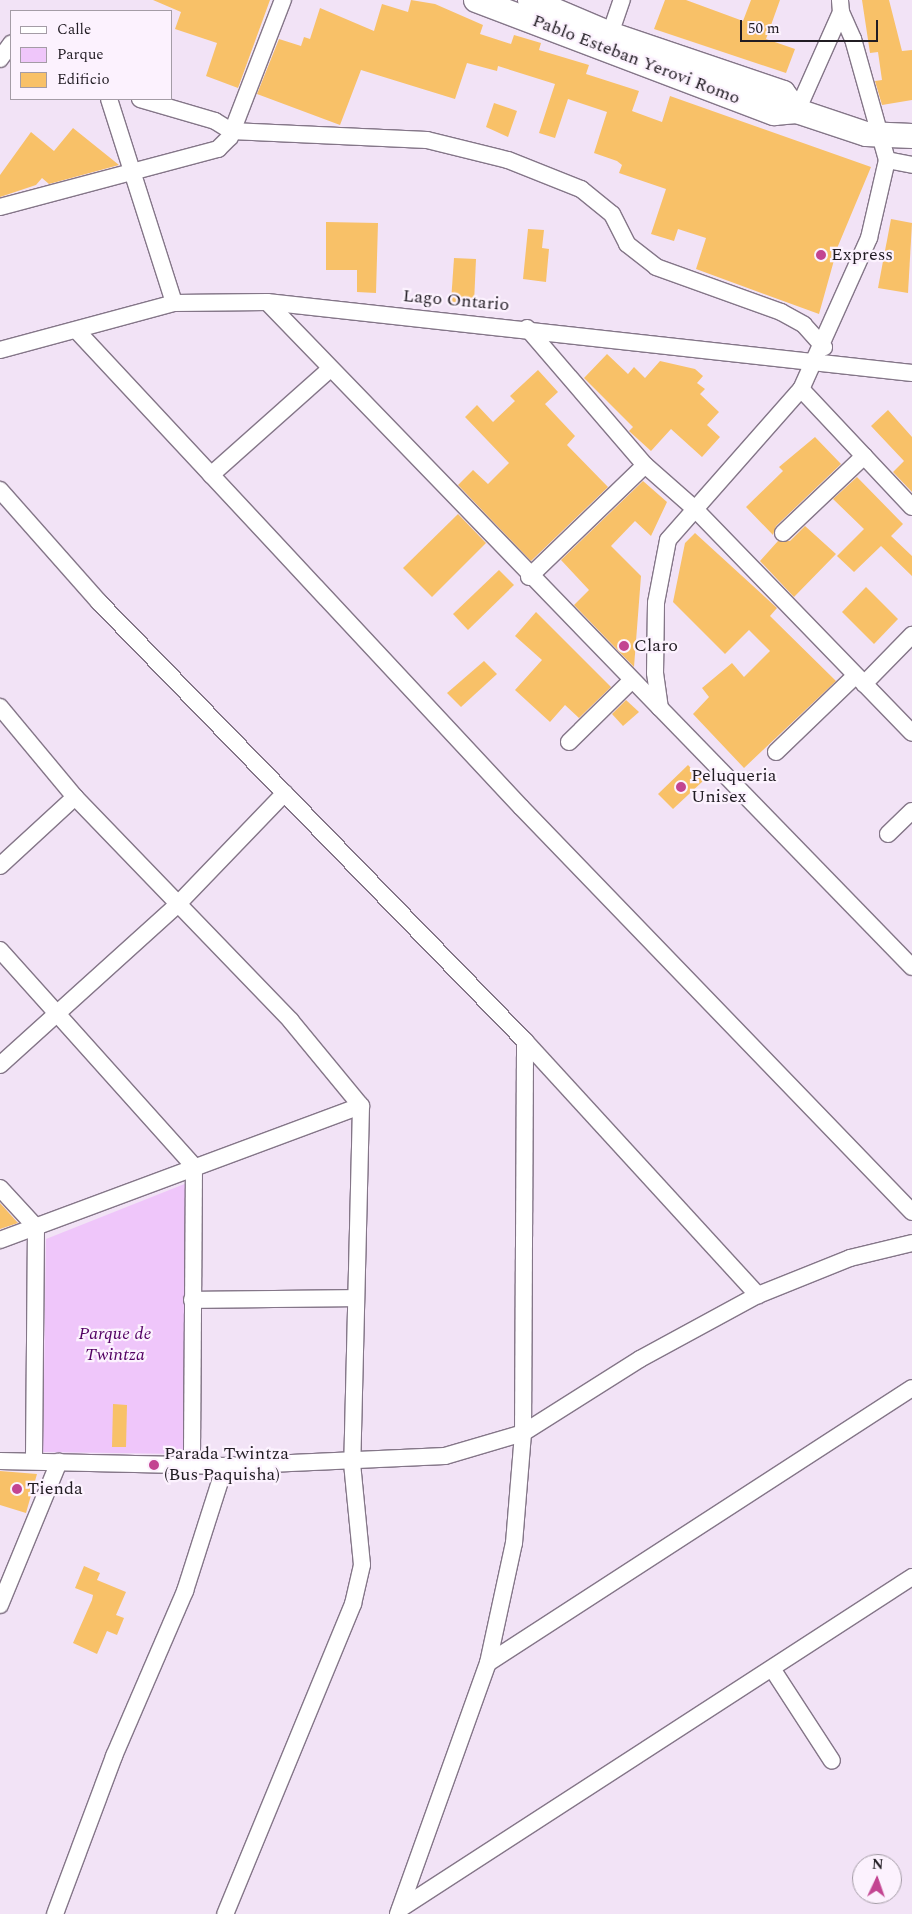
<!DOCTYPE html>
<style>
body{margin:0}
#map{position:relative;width:912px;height:1914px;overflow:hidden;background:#f2e3f6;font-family:Spectral,serif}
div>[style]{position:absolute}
.green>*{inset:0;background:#efc6fa}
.building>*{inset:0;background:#f8c168}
.roads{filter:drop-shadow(1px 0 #847688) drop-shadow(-1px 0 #847688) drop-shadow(0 1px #847688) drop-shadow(0 -1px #847688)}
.street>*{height:16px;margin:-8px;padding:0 8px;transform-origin:8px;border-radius:8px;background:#fff}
.secondary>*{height:24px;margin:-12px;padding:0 12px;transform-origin:12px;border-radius:12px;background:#fff}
.dots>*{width:14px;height:14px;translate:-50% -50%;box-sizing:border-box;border:2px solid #fcf2fe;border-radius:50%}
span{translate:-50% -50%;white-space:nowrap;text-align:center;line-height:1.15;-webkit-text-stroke:4.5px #fcf2fe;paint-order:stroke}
.street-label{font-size:18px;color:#211c23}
.poi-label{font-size:18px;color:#211c23}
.left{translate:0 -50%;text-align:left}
.park-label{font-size:18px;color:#520062;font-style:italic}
.legend{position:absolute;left:10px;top:10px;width:162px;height:90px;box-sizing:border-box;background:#fcf2fe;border:1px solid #a49ca6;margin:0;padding:6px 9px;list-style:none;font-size:15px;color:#211c23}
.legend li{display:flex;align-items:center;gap:10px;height:25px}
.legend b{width:25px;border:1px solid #a49ca6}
.north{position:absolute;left:852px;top:1854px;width:50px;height:50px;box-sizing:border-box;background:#fcf2fe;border:1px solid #a49ca6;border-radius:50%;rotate:3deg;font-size:14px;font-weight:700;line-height:20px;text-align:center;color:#211c23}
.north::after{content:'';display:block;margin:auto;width:18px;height:22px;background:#c34491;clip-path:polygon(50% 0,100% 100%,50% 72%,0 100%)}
.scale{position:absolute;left:740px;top:20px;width:138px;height:22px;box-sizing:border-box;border:2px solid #211c23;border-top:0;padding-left:6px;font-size:15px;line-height:18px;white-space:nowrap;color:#211c23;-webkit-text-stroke:4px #fcf2fe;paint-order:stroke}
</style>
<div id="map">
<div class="green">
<i style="clip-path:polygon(187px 1183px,184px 1454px,43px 1452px,46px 1239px)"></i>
</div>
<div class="building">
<i style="clip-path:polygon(153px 0,270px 0,238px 88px,206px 76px,217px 43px,175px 29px,181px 12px)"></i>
<i style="clip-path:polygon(411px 0,435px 4px,483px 25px,480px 34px,511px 44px,514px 35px,541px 43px,539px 50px,589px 65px,586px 74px,639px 91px,632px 111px,662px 122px,670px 96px,871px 167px,838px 246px,819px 314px,696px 269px,706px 238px,678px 229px,674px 241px,651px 234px,666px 189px,619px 173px,622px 165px,617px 161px,594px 153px,607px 112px,568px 99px,555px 138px,539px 133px,555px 84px,498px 66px,497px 71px,467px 63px,455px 99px,361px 70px,340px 125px,257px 94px,279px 39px,301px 46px,304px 37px,310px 39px,320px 8px,374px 31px,382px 4px,408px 12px)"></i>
<i style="clip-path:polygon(665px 0,686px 0,743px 21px,751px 0,780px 0,766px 39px,795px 49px,786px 73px,654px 29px)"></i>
<i style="clip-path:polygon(862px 0,889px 0,902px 51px,912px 50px,912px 100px,882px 105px,875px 81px,882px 80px,878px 52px,870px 53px)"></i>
<i style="clip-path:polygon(494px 103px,517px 111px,508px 137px,486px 127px)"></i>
<i style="clip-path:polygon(73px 128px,119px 165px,49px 184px,42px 178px,36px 185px,0 197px,0 175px,31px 132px,54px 151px)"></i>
<i style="clip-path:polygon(891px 219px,912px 223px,908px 293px,878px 288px)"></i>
<i style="clip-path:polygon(326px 222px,378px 223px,376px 293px,357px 292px,357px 270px,326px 270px)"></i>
<i style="clip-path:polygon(528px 229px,544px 230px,542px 248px,549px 249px,546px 282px,523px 279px)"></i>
<i style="clip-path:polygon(454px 258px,476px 259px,474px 303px,451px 302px)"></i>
<i style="clip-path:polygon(607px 354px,628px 374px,634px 367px,645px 378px,660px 361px,695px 369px,703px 376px,697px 383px,705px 389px,700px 394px,719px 412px,707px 425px,720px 437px,702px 457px,671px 429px,651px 451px,629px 431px,633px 427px,584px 378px)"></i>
<i style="clip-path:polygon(538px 370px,558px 392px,545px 404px,575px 436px,567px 445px,608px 487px,531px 561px,458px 485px,473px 470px,488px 484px,509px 463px,465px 417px,477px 405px,493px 422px,515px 401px,510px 396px)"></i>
<i style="clip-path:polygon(888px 410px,912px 437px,912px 492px,893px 472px,904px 461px,871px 426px)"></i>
<i style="clip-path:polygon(815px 437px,841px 464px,776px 526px,773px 535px,746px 507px,783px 471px,779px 467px)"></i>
<i style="clip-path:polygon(857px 477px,903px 524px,891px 536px,912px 556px,912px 576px,881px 546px,854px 572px,837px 556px,864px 529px,833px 499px)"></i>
<i style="clip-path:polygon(643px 481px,667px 502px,651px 536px,635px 521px,611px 546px,641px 576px,634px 667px,574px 605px,589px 590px,561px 560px)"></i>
<i style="clip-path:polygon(458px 514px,486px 543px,432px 597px,403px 568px)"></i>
<i style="clip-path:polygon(805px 526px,836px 554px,794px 597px,760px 561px,778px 541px,790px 541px)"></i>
<i style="clip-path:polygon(695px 533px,777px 608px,770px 616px,836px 681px,744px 768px,693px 714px,709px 697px,702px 688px,732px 663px,744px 677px,770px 651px,749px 630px,725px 654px,673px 602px,685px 543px)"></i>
<i style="clip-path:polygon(499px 570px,514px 585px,468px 630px,453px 614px)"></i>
<i style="clip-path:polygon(866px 587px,898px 619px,874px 644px,842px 612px)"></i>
<i style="clip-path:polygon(536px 612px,611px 687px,579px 718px,565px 705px,550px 722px,515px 690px,542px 660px,515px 636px)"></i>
<i style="clip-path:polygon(484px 661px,497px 674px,461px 707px,447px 693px)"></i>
<i style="clip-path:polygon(626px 700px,639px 712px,623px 726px,612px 714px)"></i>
<i style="clip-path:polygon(688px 765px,703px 781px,673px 809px,658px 794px)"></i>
<i style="clip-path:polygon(0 1203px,18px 1223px,0 1229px)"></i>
<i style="clip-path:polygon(113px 1404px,127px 1405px,126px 1447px,112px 1447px)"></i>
<i style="clip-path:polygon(0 1471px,37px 1474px,26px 1513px,0 1505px)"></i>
<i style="clip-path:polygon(84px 1566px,100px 1573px,97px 1580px,126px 1592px,116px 1615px,124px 1618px,117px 1635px,107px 1631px,97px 1654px,73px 1643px,92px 1600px,93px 1595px,75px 1588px)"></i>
</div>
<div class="roads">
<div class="street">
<i style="left:841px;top:12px;width:30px;rotate:66deg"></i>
<i style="left:853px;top:39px;width:126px;rotate:74.3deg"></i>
<i style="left:887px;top:160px;width:80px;rotate:103deg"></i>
<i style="left:869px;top:238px;width:166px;rotate:114.2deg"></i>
<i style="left:801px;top:389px;width:201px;rotate:131.4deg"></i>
<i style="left:668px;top:540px;width:64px;rotate:100.8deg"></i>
<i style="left:656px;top:603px;width:70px;rotate:90.8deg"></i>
<i style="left:655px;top:673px;width:35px;rotate:82deg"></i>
<i style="left:660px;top:708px;width:361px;rotate:45.8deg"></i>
<i style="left:610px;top:34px;width:36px;rotate:-71deg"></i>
<i style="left:0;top:59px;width:19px;rotate:-54deg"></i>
<i style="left:109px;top:99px;width:214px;rotate:72.3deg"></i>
<i style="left:140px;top:99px;width:78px;rotate:16.3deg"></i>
<i style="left:215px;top:121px;width:19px;rotate:32deg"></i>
<i style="left:231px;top:131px;width:196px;rotate:2.6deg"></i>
<i style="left:427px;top:140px;width:83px;rotate:13.9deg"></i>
<i style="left:508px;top:160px;width:79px;rotate:21.7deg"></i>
<i style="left:581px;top:189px;width:40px;rotate:39deg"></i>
<i style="left:612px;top:214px;width:34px;rotate:63deg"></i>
<i style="left:627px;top:244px;width:37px;rotate:38deg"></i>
<i style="left:656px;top:267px;width:133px;rotate:19.8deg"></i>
<i style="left:781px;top:312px;width:26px;rotate:29deg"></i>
<i style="left:804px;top:325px;width:30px;rotate:48deg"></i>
<i style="left:797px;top:111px;width:108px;rotate:-66deg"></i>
<i style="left:841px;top:12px;width:12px;rotate:-95deg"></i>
<i style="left:887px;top:160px;width:25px;rotate:11deg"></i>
<i style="left:0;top:207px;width:226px;rotate:-14.9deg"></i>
<i style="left:218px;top:149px;width:17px;rotate:-45deg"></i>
<i style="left:230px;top:137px;width:147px;rotate:-68.9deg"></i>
<i style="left:267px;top:302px;width:565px;rotate:45.93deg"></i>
<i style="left:527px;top:328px;width:181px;rotate:49.3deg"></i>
<i style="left:645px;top:465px;width:65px;rotate:41.3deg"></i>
<i style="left:694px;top:508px;width:313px;rotate:45.9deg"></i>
<i style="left:78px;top:332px;width:650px;rotate:47deg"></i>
<i style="left:521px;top:807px;width:563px;rotate:46.01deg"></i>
<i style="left:0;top:350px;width:180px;rotate:-15.1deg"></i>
<i style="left:174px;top:303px;width:93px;rotate:-0.6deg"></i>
<i style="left:267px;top:302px;width:649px;rotate:6.28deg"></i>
<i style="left:801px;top:389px;width:162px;rotate:46.8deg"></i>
<i style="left:211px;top:475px;width:159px;rotate:-41.7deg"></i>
<i style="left:0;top:490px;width:149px;rotate:48.5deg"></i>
<i style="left:99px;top:602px;width:612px;rotate:45.86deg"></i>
<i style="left:525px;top:1041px;width:345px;rotate:47.5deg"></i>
<i style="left:783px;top:533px;width:112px;rotate:-43.5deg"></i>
<i style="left:529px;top:577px;width:161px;rotate:-44deg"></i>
<i style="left:864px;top:684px;width:69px;rotate:-45.6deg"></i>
<i style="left:0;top:707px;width:117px;rotate:50.2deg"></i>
<i style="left:75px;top:797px;width:311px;rotate:46deg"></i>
<i style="left:291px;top:1021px;width:110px;rotate:50.5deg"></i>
<i style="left:361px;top:1106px;width:357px;rotate:91.4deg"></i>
<i style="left:352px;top:1463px;width:102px;rotate:84.4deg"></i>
<i style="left:362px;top:1565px;width:40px;rotate:103deg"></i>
<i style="left:353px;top:1604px;width:335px;rotate:112.4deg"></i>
<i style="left:569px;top:742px;width:88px;rotate:-44.5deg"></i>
<i style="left:776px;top:752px;width:110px;rotate:-43.9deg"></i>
<i style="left:888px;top:834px;width:33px;rotate:-44deg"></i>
<i style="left:0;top:866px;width:102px;rotate:-42.6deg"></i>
<i style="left:0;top:950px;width:290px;rotate:48.1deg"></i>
<i style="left:194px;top:1166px;width:299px;rotate:90.4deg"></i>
<i style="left:0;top:1065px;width:240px;rotate:-42.1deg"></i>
<i style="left:178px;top:904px;width:154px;rotate:-46.1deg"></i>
<i style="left:0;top:1188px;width:53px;rotate:47.3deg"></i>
<i style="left:36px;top:1227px;width:234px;rotate:90.5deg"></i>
<i style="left:0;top:1240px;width:385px;rotate:-20.4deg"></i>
<i style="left:192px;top:1300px;width:164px;rotate:-0.7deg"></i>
<i style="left:0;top:1461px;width:225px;rotate:1.3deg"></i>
<i style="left:225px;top:1466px;width:220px;rotate:-2.6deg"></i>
<i style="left:445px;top:1456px;width:81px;rotate:-16.4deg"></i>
<i style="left:523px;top:1433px;width:138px;rotate:-32.3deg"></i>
<i style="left:640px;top:1359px;width:134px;rotate:-28.5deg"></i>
<i style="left:758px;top:1295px;width:99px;rotate:-21.9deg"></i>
<i style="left:850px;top:1258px;width:64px;rotate:-13.6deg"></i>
<i style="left:0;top:1605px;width:155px;rotate:-67.6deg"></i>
<i style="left:488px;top:1663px;width:505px;rotate:-32.97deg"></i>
<i style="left:773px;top:1670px;width:108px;rotate:57deg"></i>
<i style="left:400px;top:1909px;width:610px;rotate:-32.96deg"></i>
<i style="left:55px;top:1914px;width:169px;rotate:-69.5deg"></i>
<i style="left:114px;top:1756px;width:180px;rotate:-66.7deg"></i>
<i style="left:185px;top:1591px;width:131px;rotate:-72.3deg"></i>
<i style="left:398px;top:1914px;width:267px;rotate:-70.3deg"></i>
<i style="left:488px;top:1663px;width:123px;rotate:-77.8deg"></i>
<i style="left:514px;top:1543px;width:110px;rotate:-85.3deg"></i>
<i style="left:523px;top:1433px;width:392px;rotate:-89.7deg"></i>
</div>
<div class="secondary">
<i style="left:476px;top:0;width:319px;rotate:20.8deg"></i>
<i style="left:774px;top:113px;width:23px;rotate:-5deg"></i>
<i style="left:797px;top:111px;width:73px;rotate:18.4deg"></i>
<i style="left:866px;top:134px;width:46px;rotate:2.5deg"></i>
<i style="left:530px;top:0;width:87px;rotate:23deg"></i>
<i style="left:610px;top:34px;width:183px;rotate:18.8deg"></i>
<i style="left:783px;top:93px;width:23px;rotate:52deg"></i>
</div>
</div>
<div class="dots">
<i style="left:821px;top:255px;background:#c34491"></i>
<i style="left:624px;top:646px;background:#c34491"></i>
<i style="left:681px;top:787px;background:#c34491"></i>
<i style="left:154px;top:1465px;background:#c34491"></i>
<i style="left:17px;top:1489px;background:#c34491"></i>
</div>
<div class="street-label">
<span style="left:636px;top:60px;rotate:21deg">Pablo Esteban Yerovi Romo</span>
<span style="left:456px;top:301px;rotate:5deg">Lago Ontario</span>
</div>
<div class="poi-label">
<span class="left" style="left:831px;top:255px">Express</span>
<span class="left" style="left:634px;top:646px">Claro</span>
<span class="left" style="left:691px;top:787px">Peluqueria<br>Unisex</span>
<span class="left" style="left:164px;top:1465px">Parada Twintza<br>(Bus Paquisha)</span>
<span class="left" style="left:27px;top:1489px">Tienda</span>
</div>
<div class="park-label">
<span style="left:115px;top:1345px">Parque de<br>Twintza</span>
</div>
<ul class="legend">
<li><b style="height:6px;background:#fff"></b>Calle</li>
<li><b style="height:14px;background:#efc6fa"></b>Parque</li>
<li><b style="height:14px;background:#f8c168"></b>Edificio</li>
</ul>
<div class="north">N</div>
<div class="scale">50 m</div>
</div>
